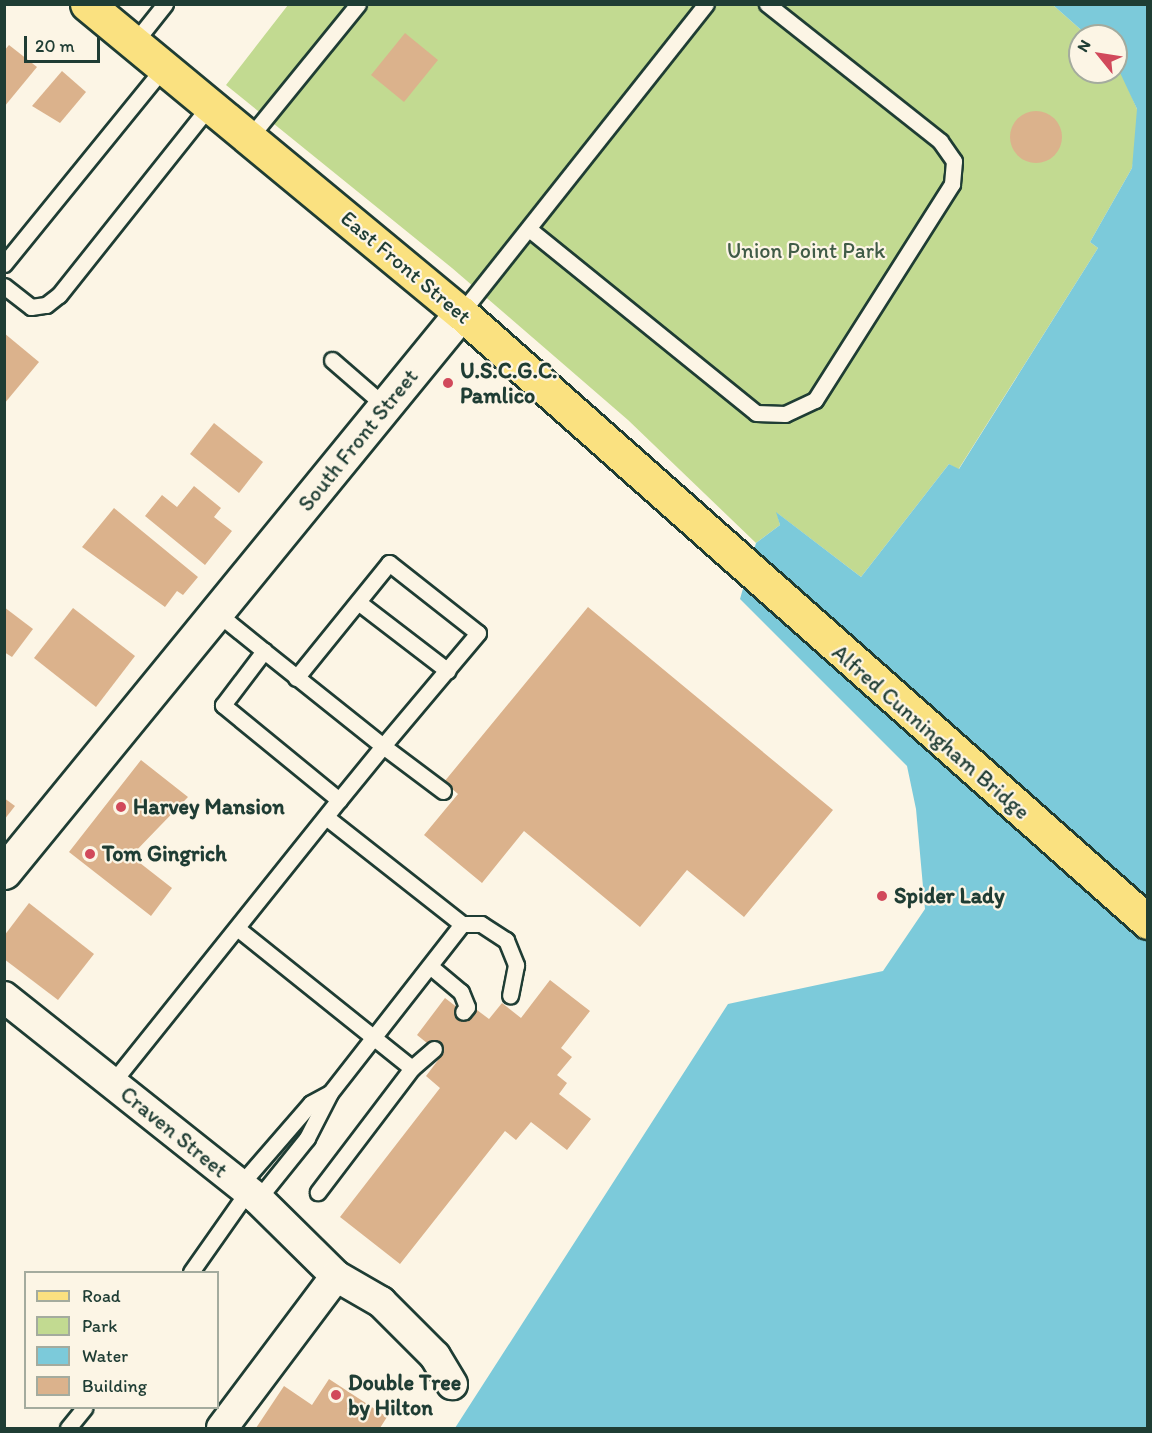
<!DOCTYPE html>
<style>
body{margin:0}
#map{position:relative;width:1152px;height:1433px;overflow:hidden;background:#fcf5e5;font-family:Itim,sans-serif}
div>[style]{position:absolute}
.green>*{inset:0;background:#c2da91}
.water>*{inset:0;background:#7ccada}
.building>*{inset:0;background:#dbb28c}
.round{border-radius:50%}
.roads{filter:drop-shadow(2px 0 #1f3d34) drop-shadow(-2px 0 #1f3d34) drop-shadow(0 2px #1f3d34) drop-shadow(0 -2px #1f3d34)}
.lane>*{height:15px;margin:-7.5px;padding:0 7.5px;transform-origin:7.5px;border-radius:7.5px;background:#fcf5e5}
.street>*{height:30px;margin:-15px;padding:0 15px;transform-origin:15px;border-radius:15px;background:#fcf5e5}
.secondary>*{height:33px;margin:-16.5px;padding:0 16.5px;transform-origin:16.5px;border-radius:16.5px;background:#fcf5e5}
.primary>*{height:33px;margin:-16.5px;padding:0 16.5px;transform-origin:16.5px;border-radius:16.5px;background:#fae180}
.dots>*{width:16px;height:16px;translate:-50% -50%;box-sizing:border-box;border:3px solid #fcf5e5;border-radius:50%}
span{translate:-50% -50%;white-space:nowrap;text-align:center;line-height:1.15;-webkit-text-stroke:4.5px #fcf5e5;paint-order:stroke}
.park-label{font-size:22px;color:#405c47}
.street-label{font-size:22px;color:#1f3d34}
.poi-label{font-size:22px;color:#1f3d34;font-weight:700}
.left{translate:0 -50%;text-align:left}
.frame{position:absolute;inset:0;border:6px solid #1f3d34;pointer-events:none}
.legend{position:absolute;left:24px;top:1271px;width:195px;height:138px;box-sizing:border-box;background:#fcf5e5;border:2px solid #a4ab9e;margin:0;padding:8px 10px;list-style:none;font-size:18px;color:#1f3d34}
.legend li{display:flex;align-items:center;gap:12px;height:30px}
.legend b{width:30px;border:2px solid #a4ab9e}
.north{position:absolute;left:1068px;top:24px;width:60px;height:60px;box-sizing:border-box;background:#fcf5e5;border:2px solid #a4ab9e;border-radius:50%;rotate:300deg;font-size:16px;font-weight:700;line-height:24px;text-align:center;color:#1f3d34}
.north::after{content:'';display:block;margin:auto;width:21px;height:27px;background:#d1495b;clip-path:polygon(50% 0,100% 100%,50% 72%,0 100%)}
.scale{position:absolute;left:24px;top:36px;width:76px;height:27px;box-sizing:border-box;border:3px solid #1f3d34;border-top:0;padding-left:8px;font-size:18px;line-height:21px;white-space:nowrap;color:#1f3d34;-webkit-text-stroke:4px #fcf5e5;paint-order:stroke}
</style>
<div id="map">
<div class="green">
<i style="clip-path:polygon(288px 5px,1053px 5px,1088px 36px,1080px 36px,1080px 72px,1116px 72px,1116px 64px,1119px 67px,1137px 109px,1139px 136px,1132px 168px,1090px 242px,1098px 248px,958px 470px,949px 464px,861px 577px,777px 513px,780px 525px,756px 543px,628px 420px,452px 268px,226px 85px)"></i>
</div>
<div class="water">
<i style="clip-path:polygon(1053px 5px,1147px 5px,1147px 1428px,455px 1428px,728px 1004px,883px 971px,925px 909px,916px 809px,907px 766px,740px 599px,756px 543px,780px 525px,776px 512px,861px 577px,949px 464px,959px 469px,1098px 248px,1090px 242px,1132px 168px,1137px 109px,1116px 64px,1116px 36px,1088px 36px)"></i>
</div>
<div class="building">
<i style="clip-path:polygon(405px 33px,438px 60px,404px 102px,371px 75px)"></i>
<i style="clip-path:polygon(9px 45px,37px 67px,4px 107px,4px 51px)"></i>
<i style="clip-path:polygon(62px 71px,86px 92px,60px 123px,32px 106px)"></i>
<i class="round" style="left:1010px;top:111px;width:52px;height:52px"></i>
<i style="clip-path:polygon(4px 333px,39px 362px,4px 404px)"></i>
<i style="clip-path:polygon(214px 423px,263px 462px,239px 493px,190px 454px)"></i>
<i style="clip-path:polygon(194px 486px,221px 508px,214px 517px,232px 531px,205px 565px,145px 516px,162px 495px,177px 507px)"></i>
<i style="clip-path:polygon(114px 508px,198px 577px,183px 595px,177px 591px,165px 607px,82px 547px)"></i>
<i style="clip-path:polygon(4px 607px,33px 629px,12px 657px,4px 652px)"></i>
<i style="clip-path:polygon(588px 607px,833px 810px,744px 917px,687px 870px,640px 927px,524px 831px,482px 883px,424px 835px,458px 794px,444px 782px)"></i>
<i style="clip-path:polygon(73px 608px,135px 656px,96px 707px,34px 658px)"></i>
<i style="clip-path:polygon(141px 760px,188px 797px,131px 856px,172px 888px,151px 916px,69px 852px)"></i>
<i style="clip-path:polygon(4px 798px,15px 806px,4px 820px)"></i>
<i style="clip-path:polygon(29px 903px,94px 954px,58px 1000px,4px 959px,4px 936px)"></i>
<i style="clip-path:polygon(550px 980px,590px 1011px,561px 1048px,572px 1057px,557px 1075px,567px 1083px,559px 1094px,591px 1119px,567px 1150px,531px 1122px,516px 1140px,505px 1131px,400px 1264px,340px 1217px,440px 1088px,426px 1076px,442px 1055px,417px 1035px,445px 998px,471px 1018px,477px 1010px,489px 1019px,502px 1003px,521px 1018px)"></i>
<i style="clip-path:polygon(329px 1379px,387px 1417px,380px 1428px,256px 1428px,284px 1386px,312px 1405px)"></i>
</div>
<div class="roads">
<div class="lane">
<i style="left:134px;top:43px;width:50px;rotate:-51.5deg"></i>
<i style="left:250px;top:137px;width:171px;rotate:-50.9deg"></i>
<i style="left:529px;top:229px;width:292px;rotate:39deg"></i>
<i style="left:756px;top:413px;width:29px;rotate:2deg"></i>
<i style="left:785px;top:414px;width:33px;rotate:-25deg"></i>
<i style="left:815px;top:400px;width:256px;rotate:-57.6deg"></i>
<i style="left:952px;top:184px;width:23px;rotate:-85deg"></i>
<i style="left:954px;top:161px;width:24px;rotate:-125deg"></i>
<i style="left:940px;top:141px;width:221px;rotate:-141.6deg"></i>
<i style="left:4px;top:264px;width:254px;rotate:-50.9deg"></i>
<i style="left:4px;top:286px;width:34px;rotate:38deg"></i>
<i style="left:31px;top:307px;width:15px;rotate:-8deg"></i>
<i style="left:46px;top:305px;width:16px;rotate:-38deg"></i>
<i style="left:59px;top:295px;width:243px;rotate:-51.5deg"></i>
<i style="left:461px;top:313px;width:394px;rotate:-51.6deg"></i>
<i style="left:332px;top:360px;width:72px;rotate:41deg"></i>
<i style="left:358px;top:602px;width:113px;rotate:37.5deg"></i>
<i style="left:264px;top:651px;width:152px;rotate:38.6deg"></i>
<i style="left:383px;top:746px;width:70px;rotate:129.2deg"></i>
<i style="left:296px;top:678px;width:148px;rotate:-51deg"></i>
<i style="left:389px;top:563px;width:113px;rotate:38.2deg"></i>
<i style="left:478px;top:633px;width:148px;rotate:130.1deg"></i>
<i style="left:383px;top:746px;width:75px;rotate:36.9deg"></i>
<i style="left:326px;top:817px;width:173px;rotate:38.2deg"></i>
<i style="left:462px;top:924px;width:19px"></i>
<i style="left:481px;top:924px;width:30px;rotate:33deg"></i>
<i style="left:506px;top:940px;width:27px;rotate:68deg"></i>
<i style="left:516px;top:965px;width:31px;rotate:101deg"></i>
<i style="left:237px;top:928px;width:224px;rotate:38.7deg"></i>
<i style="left:412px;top:1068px;width:156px;rotate:127.2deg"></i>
<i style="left:431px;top:967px;width:39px;rotate:40deg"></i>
<i style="left:461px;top:992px;width:16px;rotate:68deg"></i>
<i style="left:467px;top:1007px;width:6px;rotate:129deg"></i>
<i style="left:412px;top:1068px;width:29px;rotate:-41deg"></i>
<i style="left:112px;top:1083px;width:363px;rotate:-51.3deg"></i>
<i style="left:339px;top:800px;width:150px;rotate:-140.7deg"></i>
<i style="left:223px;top:705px;width:68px;rotate:-52.8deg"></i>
<i style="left:264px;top:651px;width:60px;rotate:-141deg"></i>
<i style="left:330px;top:1093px;width:214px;rotate:-52deg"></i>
<i style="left:240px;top:1185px;width:108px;rotate:-49.1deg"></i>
<i style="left:311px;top:1103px;width:21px;rotate:-28deg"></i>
<i style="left:330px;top:1093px;width:51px;rotate:117.1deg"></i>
<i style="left:307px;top:1138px;width:78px;rotate:128.8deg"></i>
<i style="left:191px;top:1272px;width:99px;rotate:-54.9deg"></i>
<i style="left:68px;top:1428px;width:26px;rotate:-51deg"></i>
</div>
<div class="street">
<i style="left:4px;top:997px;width:325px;rotate:38.5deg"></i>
<i style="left:258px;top:1199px;width:110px;rotate:44.6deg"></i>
<i style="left:336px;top:1276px;width:52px;rotate:30deg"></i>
<i style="left:381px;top:1302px;width:76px;rotate:45deg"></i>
<i style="left:435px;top:1356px;width:33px;rotate:59deg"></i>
<i style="left:222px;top:1428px;width:190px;rotate:-53.1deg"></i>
</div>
<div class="secondary">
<i style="left:4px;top:872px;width:722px;rotate:-50.73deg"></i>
</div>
<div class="primary">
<i style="left:87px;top:4px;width:485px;rotate:39.6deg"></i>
<i style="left:461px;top:313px;width:918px;rotate:41.56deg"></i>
</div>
</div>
<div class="dots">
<i style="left:448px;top:383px;background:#d1495b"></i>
<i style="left:121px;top:807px;background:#d1495b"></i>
<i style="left:90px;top:854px;background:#d1495b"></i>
<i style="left:882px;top:896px;background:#d1495b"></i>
<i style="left:336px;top:1395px;background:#d1495b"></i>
</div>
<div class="park-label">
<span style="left:806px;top:251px">Union Point Park</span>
</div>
<div class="street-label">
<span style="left:406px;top:267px;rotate:40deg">East Front Street</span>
<span style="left:358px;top:440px;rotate:-51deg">South Front Street</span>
<span style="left:931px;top:732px;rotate:41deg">Alfred Cunningham Bridge</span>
<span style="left:174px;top:1132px;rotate:39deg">Craven Street</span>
</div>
<div class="poi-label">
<span class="left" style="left:460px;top:383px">U.S.C.G.C.<br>Pamlico</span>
<span class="left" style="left:133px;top:807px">Harvey Mansion</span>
<span class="left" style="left:102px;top:854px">Tom Gingrich</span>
<span class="left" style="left:894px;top:896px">Spider Lady</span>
<span class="left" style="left:348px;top:1395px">Double Tree<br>by Hilton</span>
</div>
<div class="frame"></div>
<ul class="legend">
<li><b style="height:8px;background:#fae180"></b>Road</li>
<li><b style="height:16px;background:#c2da91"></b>Park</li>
<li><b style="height:16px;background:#7ccada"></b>Water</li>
<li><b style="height:16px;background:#dbb28c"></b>Building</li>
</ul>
<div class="north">N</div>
<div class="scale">20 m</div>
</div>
